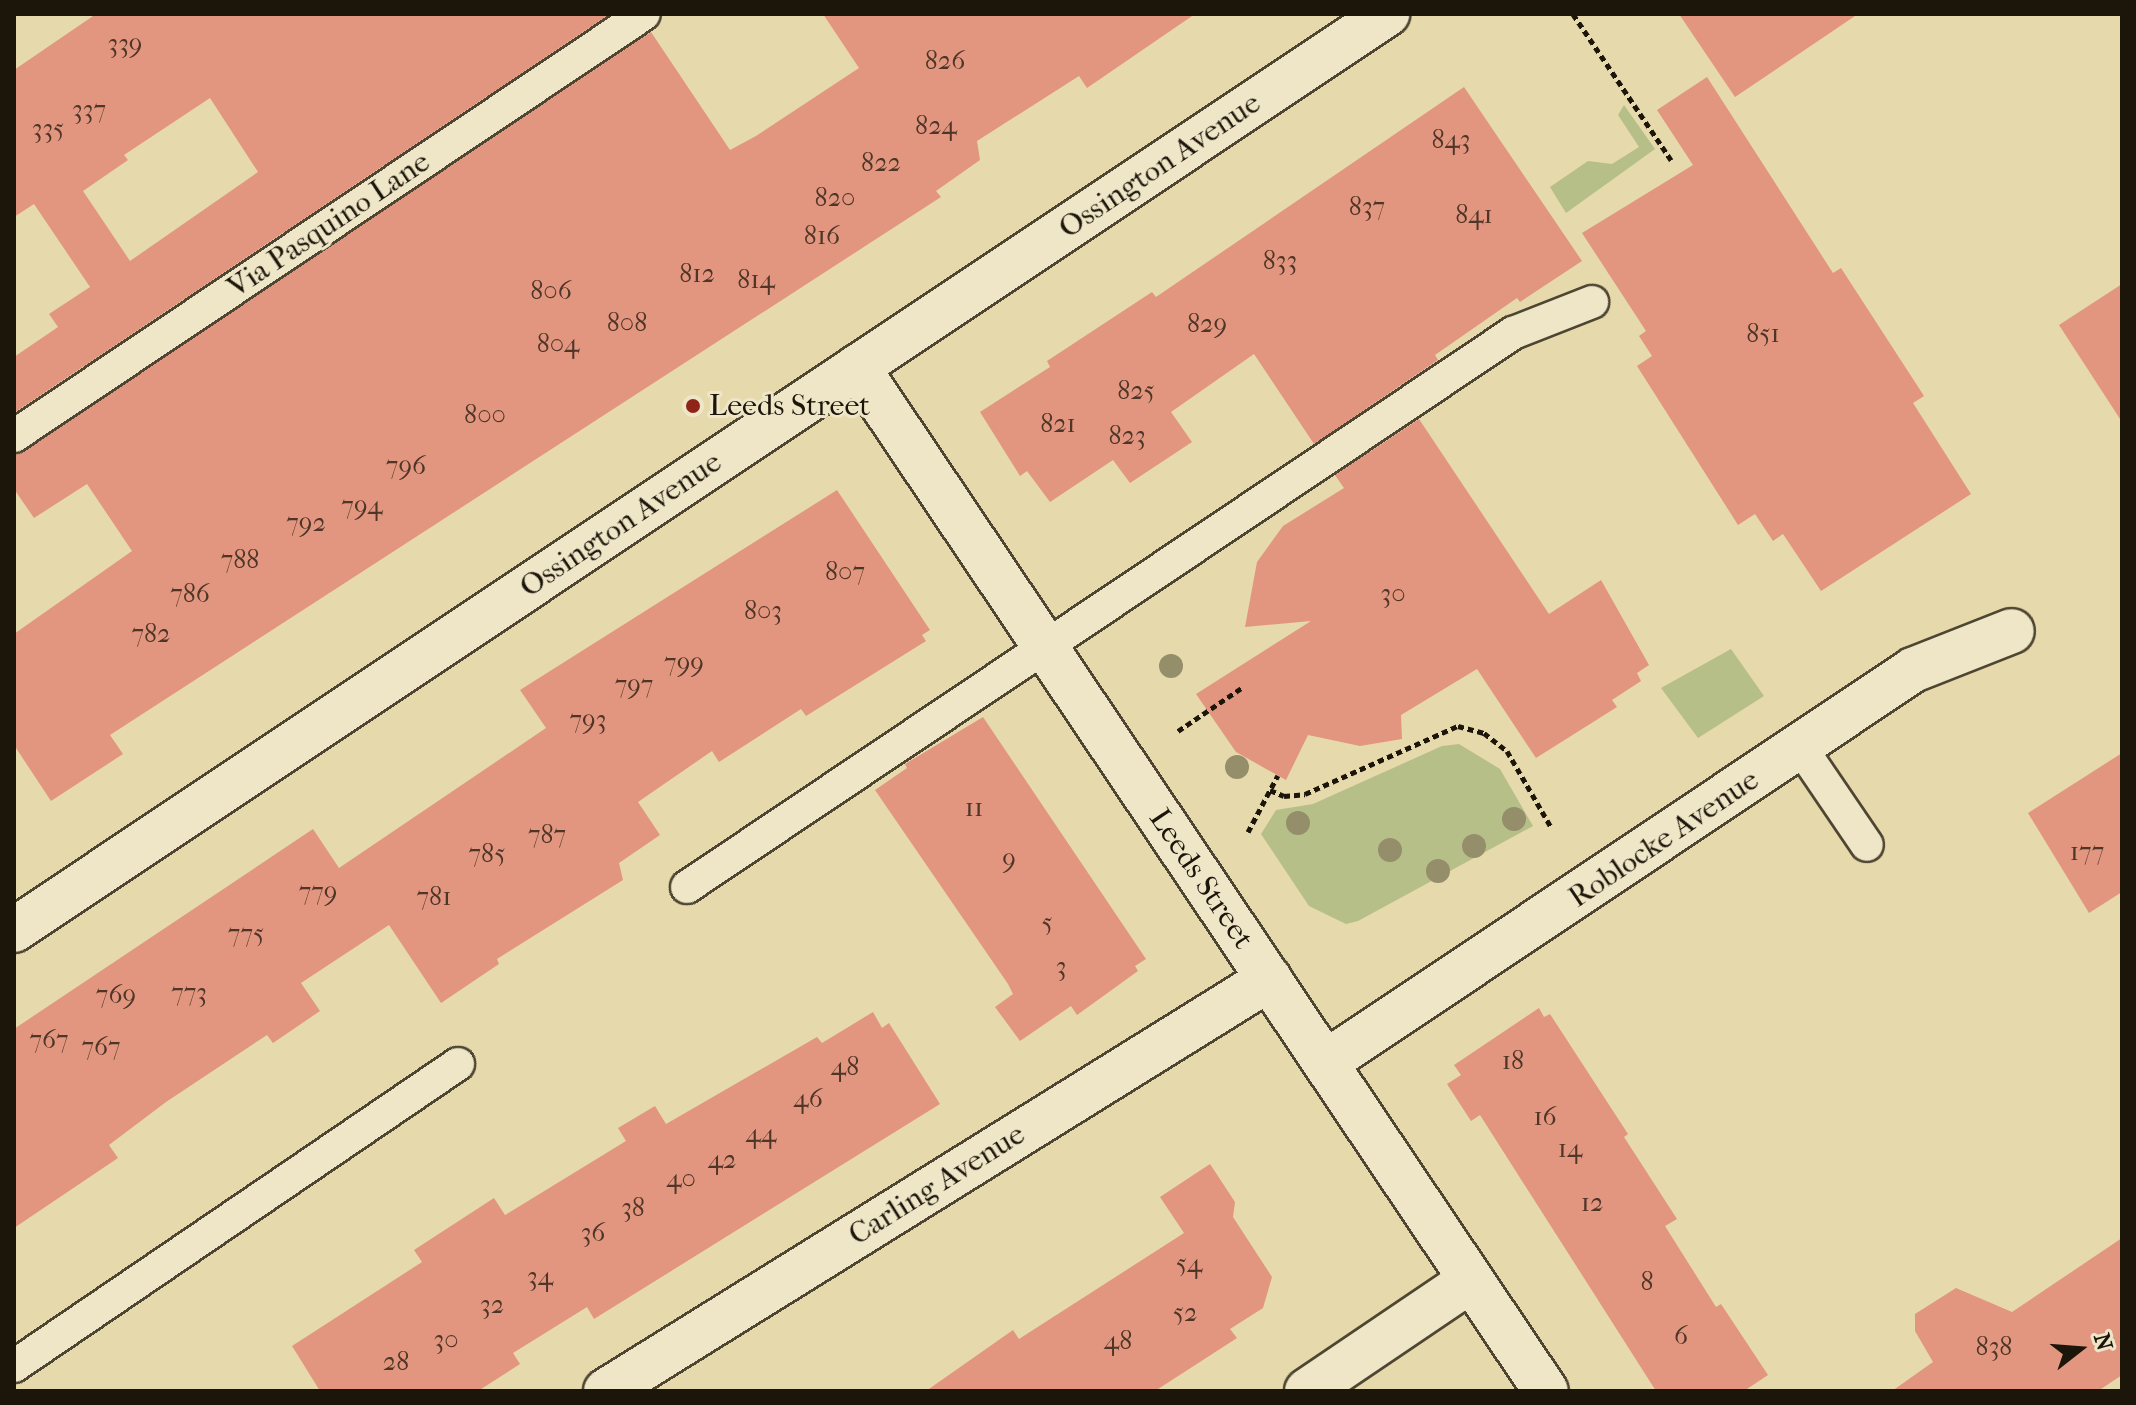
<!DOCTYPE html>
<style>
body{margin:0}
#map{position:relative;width:2136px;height:1405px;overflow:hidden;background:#e6d9ab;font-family:"IM FELL French Canon",serif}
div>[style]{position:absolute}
.green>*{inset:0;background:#b6bf88}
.building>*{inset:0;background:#e2967f}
.path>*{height:5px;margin-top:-2.5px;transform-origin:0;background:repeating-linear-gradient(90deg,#1c150a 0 6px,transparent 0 10px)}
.roads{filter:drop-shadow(2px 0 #4e4632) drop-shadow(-2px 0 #4e4632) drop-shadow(0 2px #4e4632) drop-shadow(0 -2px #4e4632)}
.lane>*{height:32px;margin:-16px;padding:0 16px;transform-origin:16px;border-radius:16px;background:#efe6c8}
.street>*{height:44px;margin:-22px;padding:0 22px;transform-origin:22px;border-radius:22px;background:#efe6c8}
.secondary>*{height:44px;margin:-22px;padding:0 22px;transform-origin:22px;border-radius:22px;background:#efe6c8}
.trees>*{width:24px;height:24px;margin:-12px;border-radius:50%;background:#958e6b}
.dots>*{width:22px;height:22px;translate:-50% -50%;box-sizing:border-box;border:4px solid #efe6c8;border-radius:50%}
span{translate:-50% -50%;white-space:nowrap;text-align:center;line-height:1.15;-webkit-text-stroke:6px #efe6c8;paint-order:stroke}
.number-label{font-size:26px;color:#4e3527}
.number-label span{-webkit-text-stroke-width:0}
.street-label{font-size:30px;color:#1c150a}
.poi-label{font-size:30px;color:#1c150a}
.left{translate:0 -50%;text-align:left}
.frame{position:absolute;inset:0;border:16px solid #1c150a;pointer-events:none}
.north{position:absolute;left:2040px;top:1309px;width:80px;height:80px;-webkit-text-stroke:6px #efe6c8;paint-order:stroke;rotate:73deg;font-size:22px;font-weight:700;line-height:32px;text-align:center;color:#1c150a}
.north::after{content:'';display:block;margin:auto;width:28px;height:36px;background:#1c150a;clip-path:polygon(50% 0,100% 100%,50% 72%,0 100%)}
</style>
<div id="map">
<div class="green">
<i style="clip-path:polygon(1624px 105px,1655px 149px,1566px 213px,1550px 187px,1588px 161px,1612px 164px,1639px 147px,1618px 115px)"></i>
<i style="clip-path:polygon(1731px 649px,1764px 696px,1698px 738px,1661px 688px)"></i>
<i style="clip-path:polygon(1459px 744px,1500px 769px,1533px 826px,1358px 921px,1346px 924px,1309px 906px,1261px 834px,1276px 810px,1313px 804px,1442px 746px)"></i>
</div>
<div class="building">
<i style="clip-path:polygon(evenodd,96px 14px,610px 14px,14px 413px,14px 357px,58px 327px,49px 314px,90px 287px,34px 204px,14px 217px,14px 70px,96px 14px,210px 98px,258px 172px,130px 261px,83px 191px,128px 160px,124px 155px,210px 98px)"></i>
<i style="clip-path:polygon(823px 14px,1195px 14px,1087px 88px,1079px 76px,977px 141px,980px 160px,936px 191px,941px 197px,110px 735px,123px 754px,51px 801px,14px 745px,14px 634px,132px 551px,87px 484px,34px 518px,14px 489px,14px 455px,651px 32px,730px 150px,756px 136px,859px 68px)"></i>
<i style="clip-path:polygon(1679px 14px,1858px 14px,1735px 97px)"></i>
<i style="clip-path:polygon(1707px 77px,1833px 273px,1841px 268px,1924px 396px,1913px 403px,1971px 494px,1821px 591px,1783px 534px,1773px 541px,1755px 514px,1738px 525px,1637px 366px,1652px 356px,1639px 336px,1646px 331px,1582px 233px,1693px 165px,1657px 110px)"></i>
<i style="clip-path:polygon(1464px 87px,1582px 261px,1520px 302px,1517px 298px,1435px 355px,1438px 360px,1314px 444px,1254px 354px,1171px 412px,1192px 442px,1130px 483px,1113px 460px,1050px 502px,1027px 471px,1020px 476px,980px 412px,1050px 367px,1047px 361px,1152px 292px,1156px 297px)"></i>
<i style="clip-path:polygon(2122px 284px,2122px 422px,2059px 325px)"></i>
<i style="clip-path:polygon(1419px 419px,1549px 614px,1601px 580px,1649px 665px,1637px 673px,1641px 681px,1612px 700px,1617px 707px,1536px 758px,1477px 669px,1401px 715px,1402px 739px,1360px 746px,1308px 735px,1286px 780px,1236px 752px,1196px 694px,1311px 621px,1245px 627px,1257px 562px,1283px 526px,1344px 488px,1335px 475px)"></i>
<i style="clip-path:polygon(837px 490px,930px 630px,922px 635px,926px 641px,806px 716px,801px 709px,719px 762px,712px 751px,638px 802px,660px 835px,619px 863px,623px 880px,497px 959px,499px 964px,441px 1003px,389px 925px,301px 983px,320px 1011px,273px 1043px,267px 1035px,166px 1102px,109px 1145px,118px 1158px,14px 1228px,14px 1029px,313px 829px,339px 868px,546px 728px,520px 690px)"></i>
<i style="clip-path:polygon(983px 717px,1146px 959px,1135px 966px,1138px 971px,1077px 1015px,1071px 1006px,1020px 1041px,995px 1007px,1013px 994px,1008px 984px,875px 790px,907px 768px,905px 764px)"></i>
<i style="clip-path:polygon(2122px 753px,2122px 892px,2089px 913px,2028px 813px)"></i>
<i style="clip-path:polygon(1539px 1008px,1544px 1017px,1550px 1014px,1628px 1134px,1624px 1137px,1677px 1219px,1665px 1226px,1716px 1307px,1721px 1304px,1768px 1375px,1744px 1391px,1656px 1391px,1480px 1115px,1471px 1121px,1447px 1084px,1461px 1075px,1454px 1065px)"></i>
<i style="clip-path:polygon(873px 1012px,882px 1028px,889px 1023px,940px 1104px,594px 1319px,587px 1307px,513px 1353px,520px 1364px,478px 1391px,320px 1391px,292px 1346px,422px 1262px,414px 1250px,494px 1198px,505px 1215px,626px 1141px,618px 1128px,655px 1106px,666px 1124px,817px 1037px,822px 1043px)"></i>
<i style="clip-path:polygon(1210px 1164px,1235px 1202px,1233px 1217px,1272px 1277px,1263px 1308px,1230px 1329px,1237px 1338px,1155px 1391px,926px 1391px,1013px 1330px,1019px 1339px,1184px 1233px,1160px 1197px)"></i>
<i style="clip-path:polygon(2122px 1238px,2122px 1375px,2098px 1391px,1892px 1391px,1933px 1362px,1915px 1331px,1915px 1314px,1956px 1288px,2012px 1312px)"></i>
</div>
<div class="path">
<i style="left:1573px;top:14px;width:176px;rotate:56.1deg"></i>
<i style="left:1178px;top:731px;width:78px;rotate:-34.1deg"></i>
<i style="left:1270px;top:790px;width:15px;rotate:23deg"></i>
<i style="left:1284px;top:796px;width:21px;rotate:-5deg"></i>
<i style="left:1305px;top:794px;width:167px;rotate:-24deg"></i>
<i style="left:1458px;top:726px;width:27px;rotate:15deg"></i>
<i style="left:1484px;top:733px;width:29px;rotate:38deg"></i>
<i style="left:1507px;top:751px;width:88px;rotate:59.9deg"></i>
<i style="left:1248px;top:832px;width:64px;rotate:-62.2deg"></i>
</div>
<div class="roads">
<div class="lane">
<i style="left:14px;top:436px;width:758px;rotate:-33.82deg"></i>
<i style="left:1801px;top:748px;width:117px;rotate:55.8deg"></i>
<i style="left:687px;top:887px;width:995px;rotate:-33.85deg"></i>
<i style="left:1513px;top:333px;width:85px;rotate:-21.4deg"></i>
<i style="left:14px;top:1366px;width:537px;rotate:-34.22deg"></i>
</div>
<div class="street">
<i style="left:857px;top:367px;width:1234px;rotate:56.07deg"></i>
<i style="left:1325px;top:1063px;width:707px;rotate:-33.76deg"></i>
<i style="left:1913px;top:670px;width:106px;rotate:-21.5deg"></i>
<i style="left:606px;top:1391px;width:781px;rotate:-31.86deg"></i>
<i style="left:1307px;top:1391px;width:198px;rotate:-34.1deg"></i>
</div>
<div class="secondary">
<i style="left:14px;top:930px;width:1651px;rotate:-33.71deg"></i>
</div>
</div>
<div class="trees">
<i style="left:1171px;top:666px"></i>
<i style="left:1237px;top:767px"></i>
<i style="left:1514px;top:819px"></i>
<i style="left:1298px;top:823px"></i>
<i style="left:1474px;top:846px"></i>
<i style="left:1390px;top:850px"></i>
<i style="left:1438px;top:871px"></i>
</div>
<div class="dots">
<i style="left:693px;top:406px;background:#8f2418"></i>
</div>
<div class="number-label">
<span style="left:125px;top:44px">339</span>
<span style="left:945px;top:61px">826</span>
<span style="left:89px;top:110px">337</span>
<span style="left:936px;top:126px">824</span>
<span style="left:48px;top:129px">335</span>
<span style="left:1451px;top:140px">843</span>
<span style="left:881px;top:163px">822</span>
<span style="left:835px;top:198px">820</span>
<span style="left:1367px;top:207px">837</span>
<span style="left:1474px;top:215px">841</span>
<span style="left:822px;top:236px">816</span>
<span style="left:1280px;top:261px">833</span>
<span style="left:697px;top:274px">812</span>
<span style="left:756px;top:280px">814</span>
<span style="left:551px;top:291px">806</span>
<span style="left:627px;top:323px">808</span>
<span style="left:1207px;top:324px">829</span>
<span style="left:1763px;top:334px">851</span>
<span style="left:558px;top:344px">804</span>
<span style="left:1136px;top:391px">825</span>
<span style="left:485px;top:415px">800</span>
<span style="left:1058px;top:424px">821</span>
<span style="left:1127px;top:436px">823</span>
<span style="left:406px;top:466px">796</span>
<span style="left:362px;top:506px">794</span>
<span style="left:306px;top:523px">792</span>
<span style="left:240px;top:560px">788</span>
<span style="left:845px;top:572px">807</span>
<span style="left:190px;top:594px">786</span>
<span style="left:1393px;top:594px">30</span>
<span style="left:763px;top:611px">803</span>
<span style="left:151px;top:634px">782</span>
<span style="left:684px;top:663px">799</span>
<span style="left:634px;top:685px">797</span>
<span style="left:588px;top:720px">793</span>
<span style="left:974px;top:808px">11</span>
<span style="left:547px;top:835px">787</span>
<span style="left:2087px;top:852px">177</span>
<span style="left:487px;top:854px">785</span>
<span style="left:1009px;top:859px">9</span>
<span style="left:318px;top:892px">779</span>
<span style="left:434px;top:897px">781</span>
<span style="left:1047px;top:923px">5</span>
<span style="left:246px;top:934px">775</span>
<span style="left:1061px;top:967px">3</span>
<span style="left:189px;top:993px">773</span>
<span style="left:116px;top:995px">769</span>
<span style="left:49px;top:1040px">767</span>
<span style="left:101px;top:1047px">767</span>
<span style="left:1513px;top:1061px">18</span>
<span style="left:845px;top:1067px">48</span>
<span style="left:808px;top:1099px">46</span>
<span style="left:1545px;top:1117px">16</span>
<span style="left:761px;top:1134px">44</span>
<span style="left:1570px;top:1149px">14</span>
<span style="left:722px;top:1160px">42</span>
<span style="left:681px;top:1179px">40</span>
<span style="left:1592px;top:1203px">12</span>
<span style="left:633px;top:1208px">38</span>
<span style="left:593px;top:1233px">36</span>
<span style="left:1189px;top:1264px">54</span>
<span style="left:540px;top:1277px">34</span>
<span style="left:1647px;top:1282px">8</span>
<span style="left:492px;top:1305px">32</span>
<span style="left:1185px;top:1313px">52</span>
<span style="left:1681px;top:1336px">6</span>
<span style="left:446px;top:1340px">30</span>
<span style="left:1118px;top:1341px">48</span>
<span style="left:1994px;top:1347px">838</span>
<span style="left:396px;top:1362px">28</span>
</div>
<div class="street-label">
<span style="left:1160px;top:166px;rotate:-34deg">Ossington Avenue</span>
<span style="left:329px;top:225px;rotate:-34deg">Via Pasquino Lane</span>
<span style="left:621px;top:525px;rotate:-34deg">Ossington Avenue</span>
<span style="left:1664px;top:839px;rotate:-34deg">Roblocke Avenue</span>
<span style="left:1201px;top:879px;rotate:56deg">Leeds Street</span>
<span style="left:937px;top:1185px;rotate:-32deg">Carling Avenue</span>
</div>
<div class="poi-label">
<span class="left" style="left:709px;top:406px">Leeds Street</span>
</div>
<div class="frame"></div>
<div class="north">N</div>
</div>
